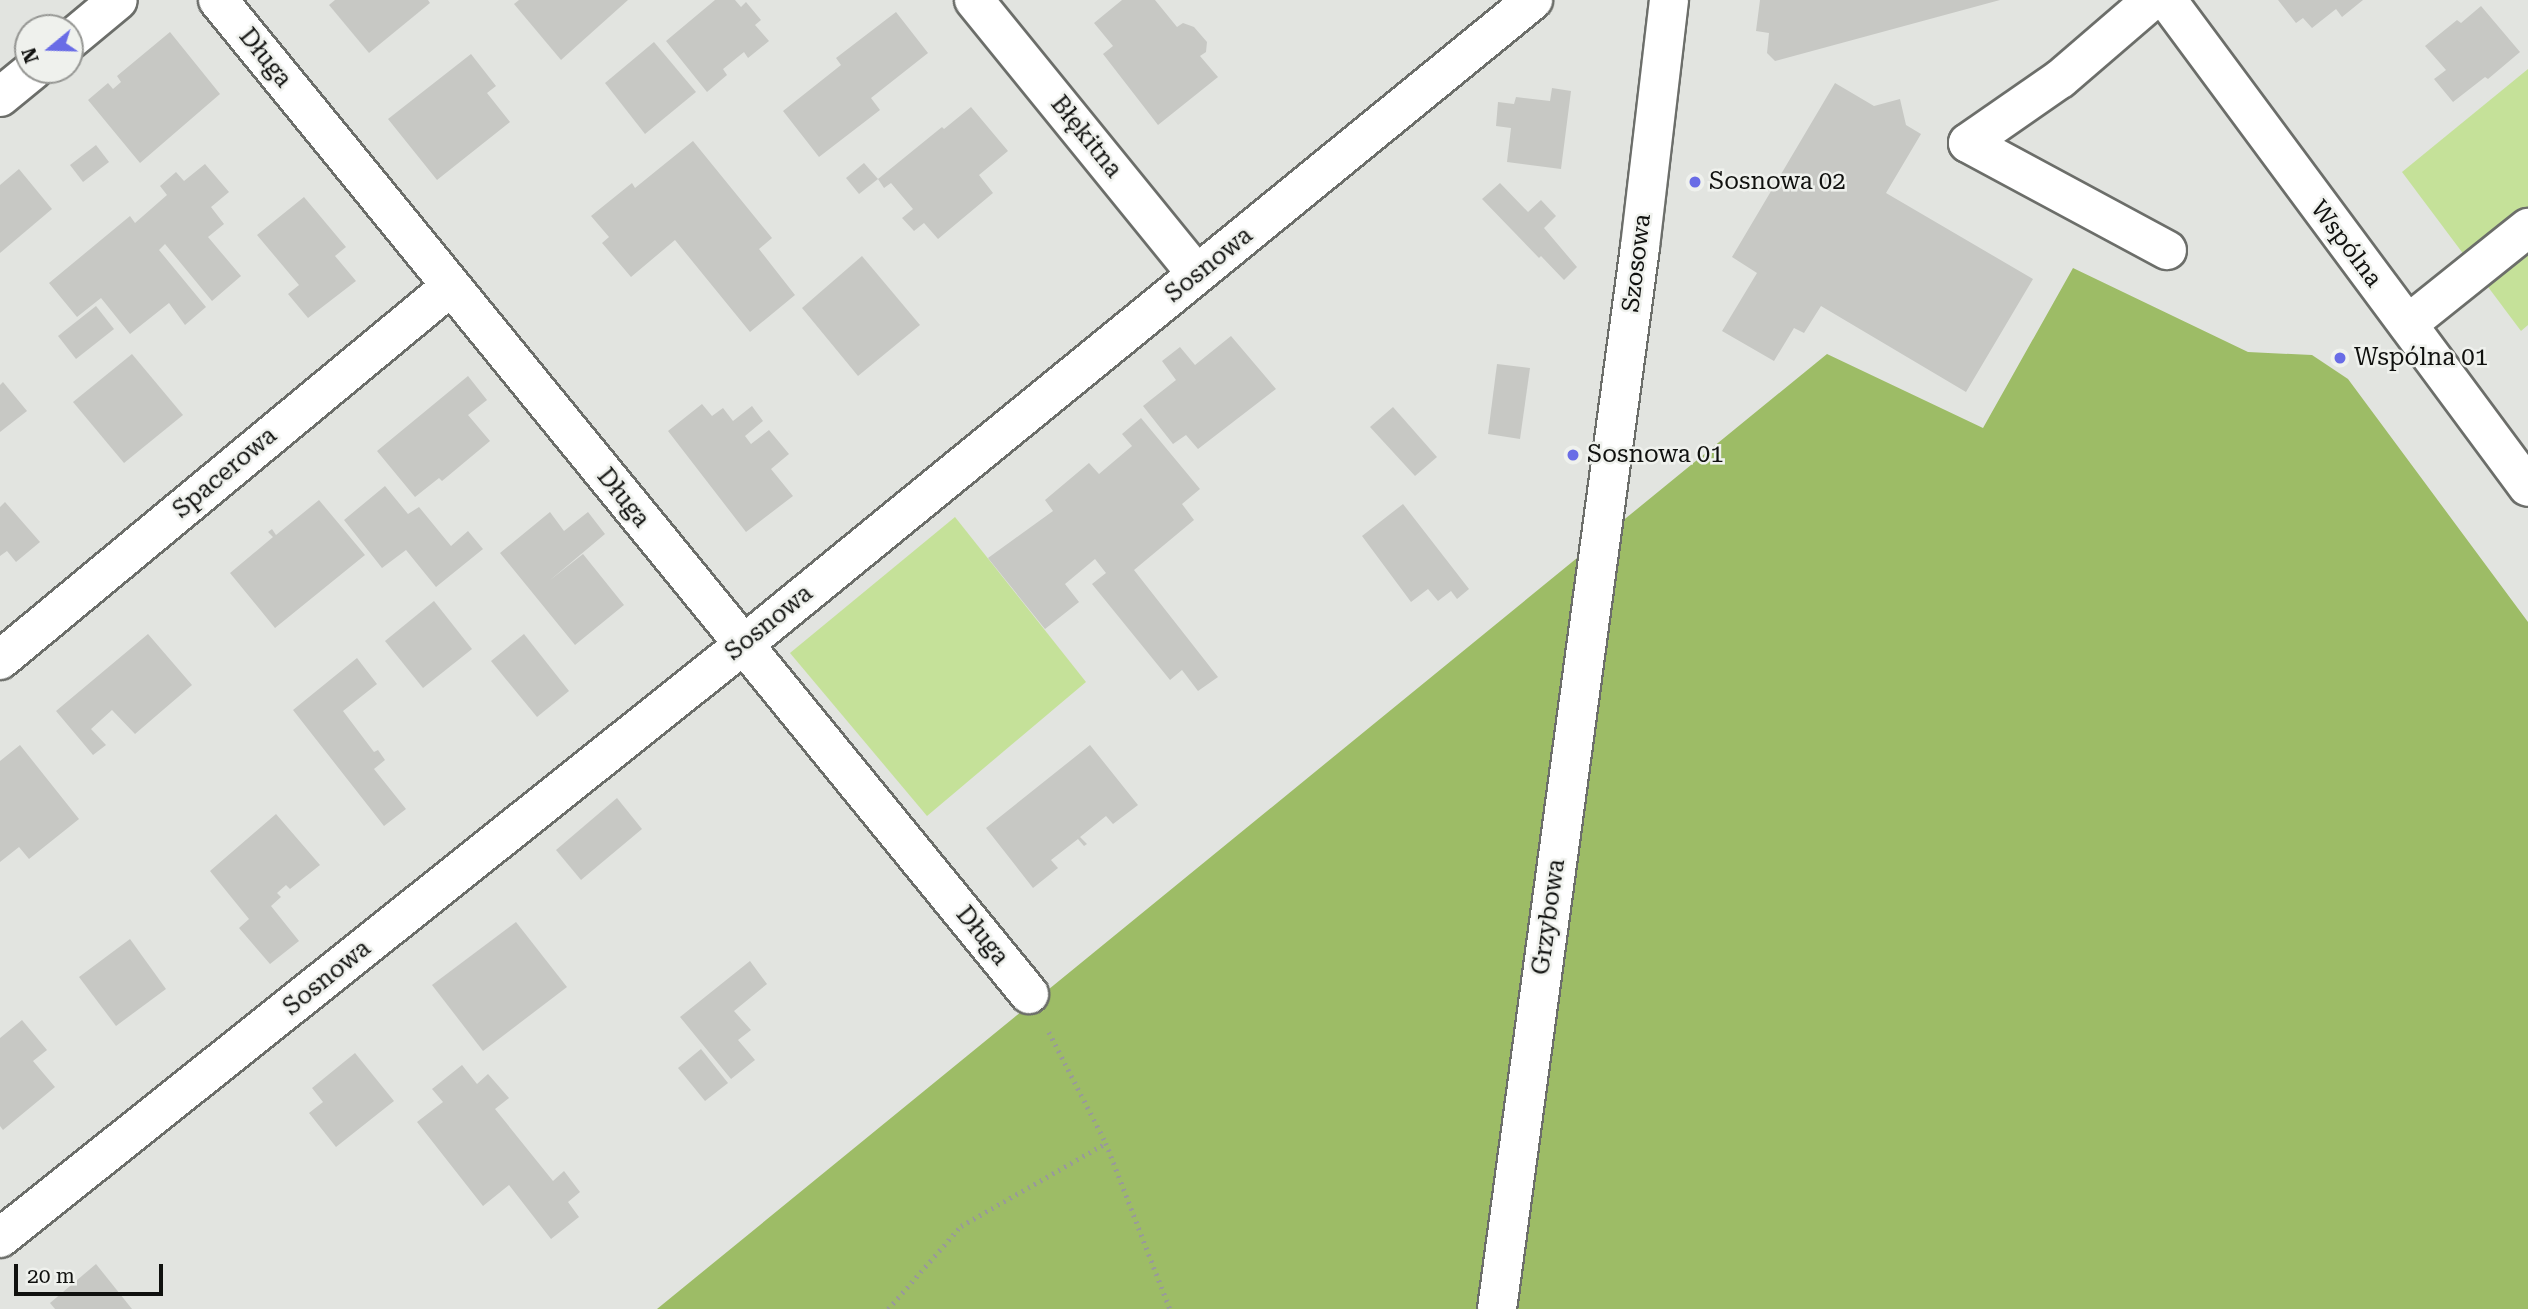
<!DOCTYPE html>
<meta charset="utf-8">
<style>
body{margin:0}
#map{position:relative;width:2528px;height:1309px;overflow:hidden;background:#e2e4e0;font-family:"Roboto Serif",serif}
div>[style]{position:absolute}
.green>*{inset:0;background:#c5e199}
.forest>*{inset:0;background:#9dbc66}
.building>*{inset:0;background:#c7c8c4}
.path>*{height:4.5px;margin-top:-2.25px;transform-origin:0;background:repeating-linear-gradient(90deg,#999b98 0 2px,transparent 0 7px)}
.roads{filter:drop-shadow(2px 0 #6c6e6a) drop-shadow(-2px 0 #6c6e6a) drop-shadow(0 2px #6c6e6a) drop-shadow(0 -2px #6c6e6a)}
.minor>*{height:38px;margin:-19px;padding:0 19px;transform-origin:19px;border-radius:19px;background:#fff}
.dots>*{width:19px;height:19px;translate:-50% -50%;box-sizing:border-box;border:4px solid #eff1ed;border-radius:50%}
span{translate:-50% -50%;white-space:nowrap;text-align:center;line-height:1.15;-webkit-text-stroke:5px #eff1ed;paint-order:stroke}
.street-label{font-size:24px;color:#10110f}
.poi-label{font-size:24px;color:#10110f}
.left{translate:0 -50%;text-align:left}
.north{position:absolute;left:14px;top:14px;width:70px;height:70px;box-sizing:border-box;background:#eff1ed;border:2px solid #969794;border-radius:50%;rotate:251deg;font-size:19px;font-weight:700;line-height:28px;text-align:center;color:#10110f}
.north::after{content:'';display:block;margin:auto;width:24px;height:32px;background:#696ce6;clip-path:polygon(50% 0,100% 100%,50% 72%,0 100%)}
.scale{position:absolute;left:14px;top:1264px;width:149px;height:32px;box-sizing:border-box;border:4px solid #10110f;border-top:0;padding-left:9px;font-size:21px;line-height:24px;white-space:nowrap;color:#10110f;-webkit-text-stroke:5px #eff1ed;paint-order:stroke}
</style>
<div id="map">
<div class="green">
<i style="clip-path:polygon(2528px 69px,2528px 325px,2521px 331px,2402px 172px)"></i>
<i style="clip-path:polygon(955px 517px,1086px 682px,927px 816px,790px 653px)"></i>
</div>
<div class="forest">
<i style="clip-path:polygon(2073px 268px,2248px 352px,2312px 355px,2348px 379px,2528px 622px,2528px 1309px,657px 1309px,1827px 354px,1983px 428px)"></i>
</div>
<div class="building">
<i style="clip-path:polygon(335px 0,428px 0,430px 3px,369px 53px,329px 5px)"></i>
<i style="clip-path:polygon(519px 0,628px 0,561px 60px,514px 4px)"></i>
<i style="clip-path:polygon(715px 0,735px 0,741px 7px,746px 2px,761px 20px,755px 25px,769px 41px,748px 58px,744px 52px,723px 69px,727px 75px,707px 92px,666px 41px)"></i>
<i style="clip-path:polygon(1122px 0,1155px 0,1177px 27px,1183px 23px,1194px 27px,1207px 42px,1206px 52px,1200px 56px,1218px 77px,1158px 125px,1103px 54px,1113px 46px,1094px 23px)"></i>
<i style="clip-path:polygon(1760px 0,2000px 0,1775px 61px,1767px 53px,1769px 33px,1756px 31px)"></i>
<i style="clip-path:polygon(2278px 0,2363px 0,2342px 17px,2336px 9px,2312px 28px,2303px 18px,2296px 23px)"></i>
<i style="clip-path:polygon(2481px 6px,2520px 52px,2488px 79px,2485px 77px,2453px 102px,2434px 79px,2446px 70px,2425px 46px,2457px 20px,2461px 23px)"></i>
<i style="clip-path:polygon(896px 12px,928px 53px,871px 98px,880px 110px,819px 157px,783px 111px,841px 65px,836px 58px)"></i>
<i style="clip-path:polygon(170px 32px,220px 94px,140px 163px,88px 100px,108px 83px,113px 89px,121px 82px,117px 76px)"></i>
<i style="clip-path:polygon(654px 42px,696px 92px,645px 134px,605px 83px)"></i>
<i style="clip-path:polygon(471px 54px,496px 86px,487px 93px,510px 122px,437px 180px,388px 119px)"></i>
<i style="clip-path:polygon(1835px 83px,1874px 106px,1900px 99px,1906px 125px,1921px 134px,1886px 193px,2033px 279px,1966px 392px,1821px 306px,1804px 333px,1794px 328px,1774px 361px,1722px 331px,1757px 273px,1732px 257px)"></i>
<i style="clip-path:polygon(1552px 88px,1571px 91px,1561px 169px,1507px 162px,1511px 128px,1496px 126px,1498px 102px,1514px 104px,1516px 97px,1550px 101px)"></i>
<i style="clip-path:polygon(971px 107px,1008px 151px,979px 175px,993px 193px,938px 239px,924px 223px,914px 231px,902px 218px,913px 209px,891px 183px,884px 188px,878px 179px,942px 127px,944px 129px)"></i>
<i style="clip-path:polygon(693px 141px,772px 238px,759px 249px,795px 295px,750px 332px,675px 240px,631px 277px,602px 243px,609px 237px,591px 216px,632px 183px,635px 188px)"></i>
<i style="clip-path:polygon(96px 145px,109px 162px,83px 182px,70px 165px)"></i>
<i style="clip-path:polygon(864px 163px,878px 179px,859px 194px,846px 178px)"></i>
<i style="clip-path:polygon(205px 164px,229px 192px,211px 207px,224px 224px,208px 237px,241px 276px,212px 301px,165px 244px,159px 250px,206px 307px,185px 325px,169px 303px,130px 334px,101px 298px,77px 317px,49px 283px,130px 216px,135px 223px,167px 195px,160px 186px,176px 172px,184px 181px)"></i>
<i style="clip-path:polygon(19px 169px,52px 209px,0 253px,0 185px)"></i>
<i style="clip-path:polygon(1500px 183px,1528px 212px,1541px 200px,1556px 216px,1544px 228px,1577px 267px,1564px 280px,1541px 256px,1539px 258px,1482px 199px)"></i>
<i style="clip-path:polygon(304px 197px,346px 247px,335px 256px,356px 281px,308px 318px,288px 294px,299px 285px,257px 235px)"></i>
<i style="clip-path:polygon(862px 256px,920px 325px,858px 376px,802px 308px)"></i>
<i style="clip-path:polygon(96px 306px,114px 329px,76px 359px,58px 336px)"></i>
<i style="clip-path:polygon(1231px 336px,1276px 389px,1198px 449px,1186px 435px,1173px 444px,1143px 406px,1176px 380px,1162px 361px,1180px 347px,1195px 365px)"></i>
<i style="clip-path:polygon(132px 354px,183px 415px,124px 463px,73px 402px)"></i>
<i style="clip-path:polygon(1497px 364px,1530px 368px,1520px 439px,1488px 434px)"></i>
<i style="clip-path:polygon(468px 376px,487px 400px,468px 415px,490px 441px,442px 481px,439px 478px,415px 497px,377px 451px)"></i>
<i style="clip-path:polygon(3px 382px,27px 411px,0 432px,0 385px)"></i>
<i style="clip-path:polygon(702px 404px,712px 416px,723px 408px,733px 421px,752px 406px,763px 421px,745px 436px,751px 444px,769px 430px,789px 454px,771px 469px,793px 496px,746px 532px,668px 431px)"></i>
<i style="clip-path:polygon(1393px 407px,1437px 457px,1415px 476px,1370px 427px)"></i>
<i style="clip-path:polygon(1141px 418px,1200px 489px,1182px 504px,1194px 520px,1134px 570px,1218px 677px,1198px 691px,1182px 670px,1170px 680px,1092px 584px,1106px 573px,1095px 559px,1065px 584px,1079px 602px,1045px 629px,988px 558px,1053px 511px,1045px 500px,1089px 463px,1099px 474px,1132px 446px,1122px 434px)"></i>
<i style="clip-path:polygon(385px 486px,408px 514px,419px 507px,451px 546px,468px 531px,483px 549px,436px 587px,406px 550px,382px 568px,344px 520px)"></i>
<i style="clip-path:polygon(319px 500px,365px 555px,275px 628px,230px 573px,273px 537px,268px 532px,272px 529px,276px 535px)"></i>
<i style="clip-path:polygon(5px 502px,40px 542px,16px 562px,7px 551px,0 556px,0 507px)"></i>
<i style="clip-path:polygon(1403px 504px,1469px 589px,1457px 599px,1451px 591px,1438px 601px,1428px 589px,1411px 602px,1362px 536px)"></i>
<i style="clip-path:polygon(550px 512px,564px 531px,588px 512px,605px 534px,549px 581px,583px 554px,624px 605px,575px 645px,500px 553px)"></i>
<i style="clip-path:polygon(434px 601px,472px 649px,423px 688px,385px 641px)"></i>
<i style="clip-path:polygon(148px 634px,192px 685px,135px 734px,112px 710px,91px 729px,106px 745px,93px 755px,56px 711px)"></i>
<i style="clip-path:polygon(524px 634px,569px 691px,537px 717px,491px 661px)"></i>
<i style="clip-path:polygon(357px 658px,377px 684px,343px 711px,374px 752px,378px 750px,385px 760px,374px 769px,406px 809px,384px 826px,293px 710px)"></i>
<i style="clip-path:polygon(20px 745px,79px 819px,29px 859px,19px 847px,0 862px,0 761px)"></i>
<i style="clip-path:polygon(1090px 745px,1138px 805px,1113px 824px,1106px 816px,1080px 837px,1087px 844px,1084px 846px,1078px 839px,1051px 860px,1058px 868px,1033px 888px,986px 828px)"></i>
<i style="clip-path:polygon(617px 798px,642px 829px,581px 880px,556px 850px)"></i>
<i style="clip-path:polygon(276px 814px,320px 865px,290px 889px,286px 885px,277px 893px,281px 897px,271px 906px,299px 941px,270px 964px,239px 928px,249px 919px,210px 871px)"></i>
<i style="clip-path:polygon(516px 922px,567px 987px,483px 1051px,432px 985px)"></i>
<i style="clip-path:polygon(130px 939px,166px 989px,116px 1026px,79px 977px)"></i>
<i style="clip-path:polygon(750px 961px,767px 984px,734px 1011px,751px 1030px,738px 1040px,755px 1060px,731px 1079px,680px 1017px)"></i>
<i style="clip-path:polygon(22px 1020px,47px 1050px,33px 1061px,55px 1087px,3px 1130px,0 1126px,0 1038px)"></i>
<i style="clip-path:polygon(701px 1049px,728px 1083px,705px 1101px,678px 1068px)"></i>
<i style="clip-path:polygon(355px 1053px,394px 1101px,336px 1147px,309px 1113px,323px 1102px,312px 1088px)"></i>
<i style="clip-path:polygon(462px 1065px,477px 1084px,488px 1074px,509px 1098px,495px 1109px,553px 1181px,564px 1171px,580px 1192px,568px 1202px,579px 1217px,551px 1239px,509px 1185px,483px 1206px,417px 1122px,443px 1102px,432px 1089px)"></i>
<i style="clip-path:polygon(96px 1264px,132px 1309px,55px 1309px,50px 1303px)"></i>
</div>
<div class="path">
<i style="left:1049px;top:1032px;width:125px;rotate:62.8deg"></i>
<i style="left:1106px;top:1143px;width:178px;rotate:68.9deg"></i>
<i style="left:888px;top:1309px;width:111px;rotate:-48.7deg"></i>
<i style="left:961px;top:1226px;width:167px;rotate:-29.8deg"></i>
</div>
<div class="roads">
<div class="minor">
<i style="left:218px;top:0;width:1283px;rotate:50.79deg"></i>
<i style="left:974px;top:0;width:353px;rotate:50.9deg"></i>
<i style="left:2152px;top:0;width:121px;rotate:139.3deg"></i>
<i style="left:2060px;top:79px;width:112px;rotate:145.2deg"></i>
<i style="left:1968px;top:143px;width:226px;rotate:28.3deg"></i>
<i style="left:2167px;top:0;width:606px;rotate:53.45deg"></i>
<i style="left:70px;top:40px;width:62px;rotate:-39.8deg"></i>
<i style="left:0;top:97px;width:43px;rotate:-39.3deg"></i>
<i style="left:2408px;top:324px;width:154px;rotate:-38.7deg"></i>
<i style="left:0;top:660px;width:584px;rotate:-39.65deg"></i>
<i style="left:0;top:1238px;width:951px;rotate:-38.59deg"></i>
<i style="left:743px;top:645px;width:1020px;rotate:-39.23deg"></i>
<i style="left:1497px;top:1309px;width:1072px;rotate:-82.33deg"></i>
<i style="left:1640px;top:247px;width:249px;rotate:-83.3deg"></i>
</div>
</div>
<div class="dots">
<i style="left:1695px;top:182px;background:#696ce6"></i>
<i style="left:2340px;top:358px;background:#696ce6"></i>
<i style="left:1573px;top:455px;background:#696ce6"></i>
</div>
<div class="street-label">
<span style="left:265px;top:58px;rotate:51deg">Długa</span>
<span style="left:1086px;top:137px;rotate:51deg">Błękitna</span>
<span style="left:2346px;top:244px;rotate:53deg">Wspólna</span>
<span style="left:1637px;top:263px;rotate:-83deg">Szosowa</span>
<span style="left:1209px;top:265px;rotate:-39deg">Sosnowa</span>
<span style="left:225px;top:473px;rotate:-40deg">Spacerowa</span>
<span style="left:623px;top:498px;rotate:51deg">Długa</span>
<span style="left:769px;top:623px;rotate:-39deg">Sosnowa</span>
<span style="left:1549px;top:917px;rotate:-82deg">Grzybowa</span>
<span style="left:982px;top:936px;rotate:51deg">Długa</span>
<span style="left:327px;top:978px;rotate:-39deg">Sosnowa</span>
</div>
<div class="poi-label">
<span class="left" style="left:1709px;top:182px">Sosnowa 02</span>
<span class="left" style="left:2354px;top:358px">Wspólna 01</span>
<span class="left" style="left:1587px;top:455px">Sosnowa 01</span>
</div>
<div class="north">N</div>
<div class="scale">20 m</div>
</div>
